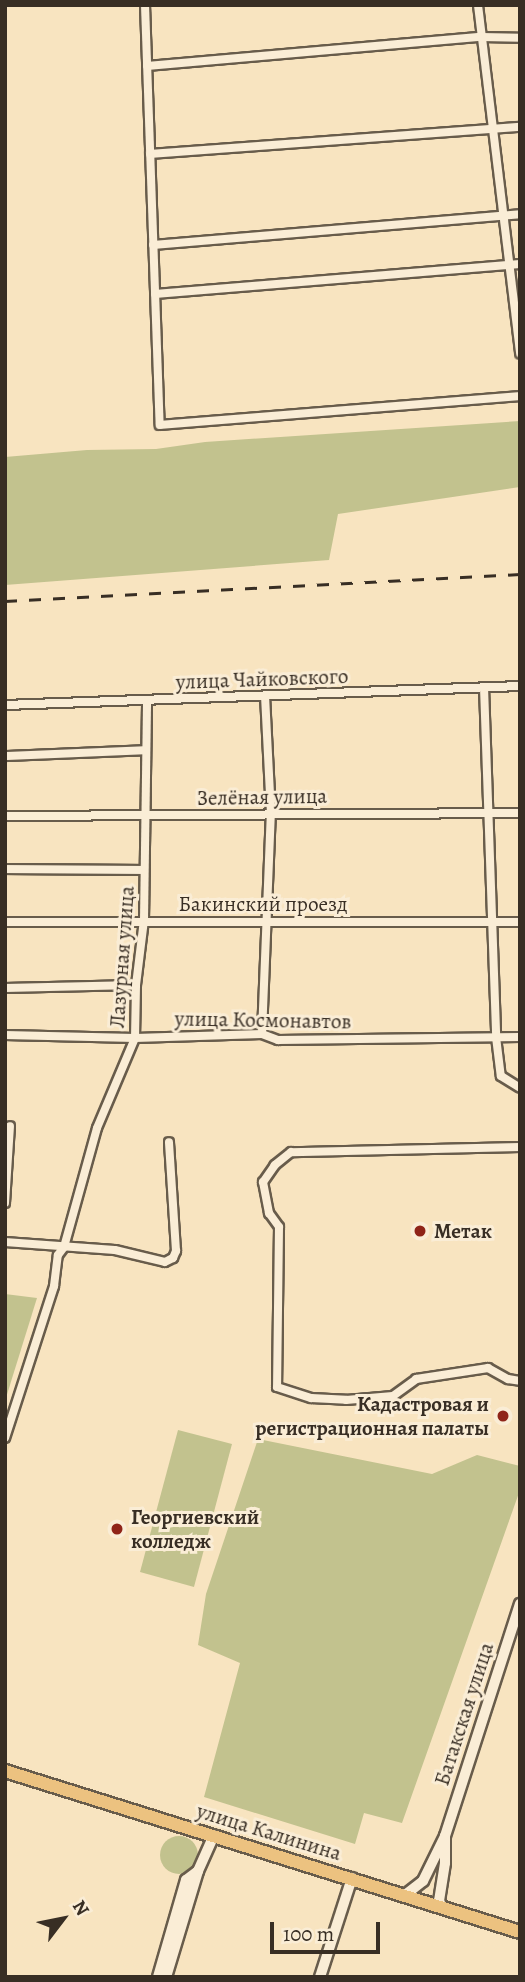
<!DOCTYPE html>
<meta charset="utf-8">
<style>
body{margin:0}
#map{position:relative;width:525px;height:1982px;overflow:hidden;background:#f8e4c0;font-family:Alegreya,serif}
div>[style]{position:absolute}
.green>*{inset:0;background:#c2c28e}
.round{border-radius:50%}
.roads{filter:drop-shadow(2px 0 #685c4b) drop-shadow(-2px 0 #685c4b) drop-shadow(0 2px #685c4b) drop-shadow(0 -2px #685c4b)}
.street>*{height:8px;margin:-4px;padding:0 4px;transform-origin:4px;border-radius:4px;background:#faedd6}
.secondary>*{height:10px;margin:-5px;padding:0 5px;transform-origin:5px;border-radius:5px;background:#faedd6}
.primary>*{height:12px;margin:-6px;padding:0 6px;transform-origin:6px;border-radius:6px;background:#ecc280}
.rail>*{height:2.5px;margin-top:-1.25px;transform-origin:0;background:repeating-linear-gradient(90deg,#382e24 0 12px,transparent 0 24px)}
.dots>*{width:19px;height:19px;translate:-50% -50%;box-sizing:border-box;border:4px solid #faedd6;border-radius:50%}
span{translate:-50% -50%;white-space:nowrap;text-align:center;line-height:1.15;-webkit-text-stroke:6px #faedd6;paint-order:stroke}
.street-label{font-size:21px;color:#382e24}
.poi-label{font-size:21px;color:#382e24;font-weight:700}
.left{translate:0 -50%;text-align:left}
.right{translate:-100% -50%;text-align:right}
.frame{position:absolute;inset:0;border:7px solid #382e24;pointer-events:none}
.north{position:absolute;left:28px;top:1884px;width:70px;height:70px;-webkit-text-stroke:5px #faedd6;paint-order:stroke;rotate:58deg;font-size:19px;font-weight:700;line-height:28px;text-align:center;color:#382e24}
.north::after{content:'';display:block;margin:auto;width:24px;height:32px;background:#382e24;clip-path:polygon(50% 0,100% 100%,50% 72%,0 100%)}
.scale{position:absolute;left:270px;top:1922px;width:110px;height:32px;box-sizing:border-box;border:4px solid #382e24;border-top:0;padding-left:9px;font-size:21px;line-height:24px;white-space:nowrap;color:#382e24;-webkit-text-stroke:5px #faedd6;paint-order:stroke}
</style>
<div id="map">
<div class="green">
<i style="clip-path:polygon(520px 421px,520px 487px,338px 514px,329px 560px,5px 585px,5px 457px,87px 450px,156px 449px,205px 442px)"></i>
<i style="clip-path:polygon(5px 1294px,37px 1298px,5px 1401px)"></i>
<i style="clip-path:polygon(178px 1430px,232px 1444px,194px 1587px,140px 1572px)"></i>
<i style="clip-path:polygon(258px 1439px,432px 1474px,477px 1455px,520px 1466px,520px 1490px,402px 1823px,364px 1813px,355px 1844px,204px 1797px,240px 1663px,198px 1645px,206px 1594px)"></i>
<i class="round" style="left:160px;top:1836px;width:38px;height:38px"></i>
</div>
<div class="roads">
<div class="street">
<i style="left:145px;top:5px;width:420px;rotate:88deg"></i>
<i style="left:160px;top:425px;width:361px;rotate:-4.6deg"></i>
<i style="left:478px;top:5px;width:351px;rotate:83.1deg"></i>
<i style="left:147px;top:66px;width:335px;rotate:-5deg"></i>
<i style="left:481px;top:37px;width:39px;rotate:1deg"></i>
<i style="left:150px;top:154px;width:371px;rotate:-4.2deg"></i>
<i style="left:153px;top:245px;width:368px;rotate:-4.8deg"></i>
<i style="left:155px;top:294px;width:366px;rotate:-4.7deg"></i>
<i style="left:484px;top:687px;width:350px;rotate:88deg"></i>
<i style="left:496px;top:1037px;width:39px;rotate:83deg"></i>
<i style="left:501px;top:1076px;width:22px;rotate:32deg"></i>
<i style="left:5px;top:705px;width:515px;rotate:-2.11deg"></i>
<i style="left:5px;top:756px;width:141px;rotate:-2.4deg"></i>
<i style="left:5px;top:816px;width:515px;rotate:-0.33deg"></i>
<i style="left:5px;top:869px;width:139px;rotate:0.4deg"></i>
<i style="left:5px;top:922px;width:515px"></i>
<i style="left:5px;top:988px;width:131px;rotate:-1.3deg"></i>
<i style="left:262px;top:1034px;width:220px;rotate:-87.7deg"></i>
<i style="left:271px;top:814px;width:117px;rotate:-92.9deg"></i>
<i style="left:5px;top:1035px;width:130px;rotate:1.3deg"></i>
<i style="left:135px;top:1038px;width:127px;rotate:-1.8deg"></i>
<i style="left:262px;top:1034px;width:17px;rotate:21deg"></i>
<i style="left:278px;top:1040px;width:242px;rotate:-0.7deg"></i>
<i style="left:520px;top:1147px;width:229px;rotate:178.7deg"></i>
<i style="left:291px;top:1152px;width:21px;rotate:141deg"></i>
<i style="left:275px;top:1165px;width:21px;rotate:125deg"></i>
<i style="left:263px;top:1182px;width:32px;rotate:79deg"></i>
<i style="left:269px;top:1213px;width:17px;rotate:54deg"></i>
<i style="left:279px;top:1227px;width:160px;rotate:90.7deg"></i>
<i style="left:277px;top:1387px;width:36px;rotate:18deg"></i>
<i style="left:311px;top:1398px;width:35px;rotate:3deg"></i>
<i style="left:346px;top:1400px;width:47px;rotate:-4.9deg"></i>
<i style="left:393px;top:1396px;width:29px;rotate:-36deg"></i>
<i style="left:416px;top:1379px;width:73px;rotate:-8.7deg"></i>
<i style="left:488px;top:1368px;width:23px;rotate:29deg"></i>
<i style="left:508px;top:1379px;width:12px;rotate:9deg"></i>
<i style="left:5px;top:1203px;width:77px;rotate:-86.3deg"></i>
<i style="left:5px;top:1242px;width:110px;rotate:4.2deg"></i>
<i style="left:115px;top:1250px;width:51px;rotate:13.5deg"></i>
<i style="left:165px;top:1262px;width:9px;rotate:-27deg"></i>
<i style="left:173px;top:1258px;width:8px;rotate:-67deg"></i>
<i style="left:176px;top:1251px;width:109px;rotate:-93.7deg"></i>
<i style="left:5px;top:1438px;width:160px;rotate:-72.1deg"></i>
<i style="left:54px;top:1286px;width:31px;rotate:-83deg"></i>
<i style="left:58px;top:1255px;width:10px;rotate:-53deg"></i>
<i style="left:64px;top:1247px;width:123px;rotate:-74.5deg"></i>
<i style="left:97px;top:1128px;width:98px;rotate:-67.1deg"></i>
<i style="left:135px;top:1038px;width:53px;rotate:-88.9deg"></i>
<i style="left:136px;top:985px;width:65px;rotate:-83deg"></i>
<i style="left:144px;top:920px;width:219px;rotate:-89.2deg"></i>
</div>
<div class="secondary">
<i style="left:405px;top:1895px;width:23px;rotate:-38deg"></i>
<i style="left:423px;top:1881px;width:50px;rotate:-63.9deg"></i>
<i style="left:445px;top:1836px;width:244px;rotate:-72.1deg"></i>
<i style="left:442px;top:1907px;width:7px;rotate:-117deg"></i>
<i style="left:439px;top:1901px;width:38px;rotate:-81deg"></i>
<i style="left:445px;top:1863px;width:27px;rotate:-90deg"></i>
<i style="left:158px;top:1977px;width:101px;rotate:-73.9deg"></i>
<i style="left:186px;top:1880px;width:15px;rotate:-37deg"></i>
<i style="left:166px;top:1977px;width:111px;rotate:-73.2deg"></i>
<i style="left:198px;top:1871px;width:39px;rotate:-66deg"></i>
<i style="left:320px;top:1977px;width:104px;rotate:-72.1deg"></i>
</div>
<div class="primary">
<i style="left:5px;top:1771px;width:540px;rotate:17.36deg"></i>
</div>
</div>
<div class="rail">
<i style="left:5px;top:601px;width:516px;rotate:-3deg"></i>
</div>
<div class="dots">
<i style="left:420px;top:1231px;background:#8f2418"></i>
<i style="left:503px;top:1416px;background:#8f2418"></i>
<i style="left:117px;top:1529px;background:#8f2418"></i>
</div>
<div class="street-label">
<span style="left:262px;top:679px;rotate:-2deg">улица Чайковского</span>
<span style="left:262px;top:797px;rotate:-1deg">Зелёная улица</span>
<span style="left:263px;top:904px">Бакинский проезд</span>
<span style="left:122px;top:957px;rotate:-86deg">Лазурная улица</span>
<span style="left:263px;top:1020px;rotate:1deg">улица Космонавтов</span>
<span style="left:464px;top:1714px;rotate:-72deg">Батакская улица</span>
<span style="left:269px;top:1832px;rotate:17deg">улица Калинина</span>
</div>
<div class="poi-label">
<span class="left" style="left:434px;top:1231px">Метак</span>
<span class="right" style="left:489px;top:1416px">Кадастровая и<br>регистрационная палаты</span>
<span class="left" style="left:131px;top:1529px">Георгиевский<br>колледж</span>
</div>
<div class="frame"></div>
<div class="north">N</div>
<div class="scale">100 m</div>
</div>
